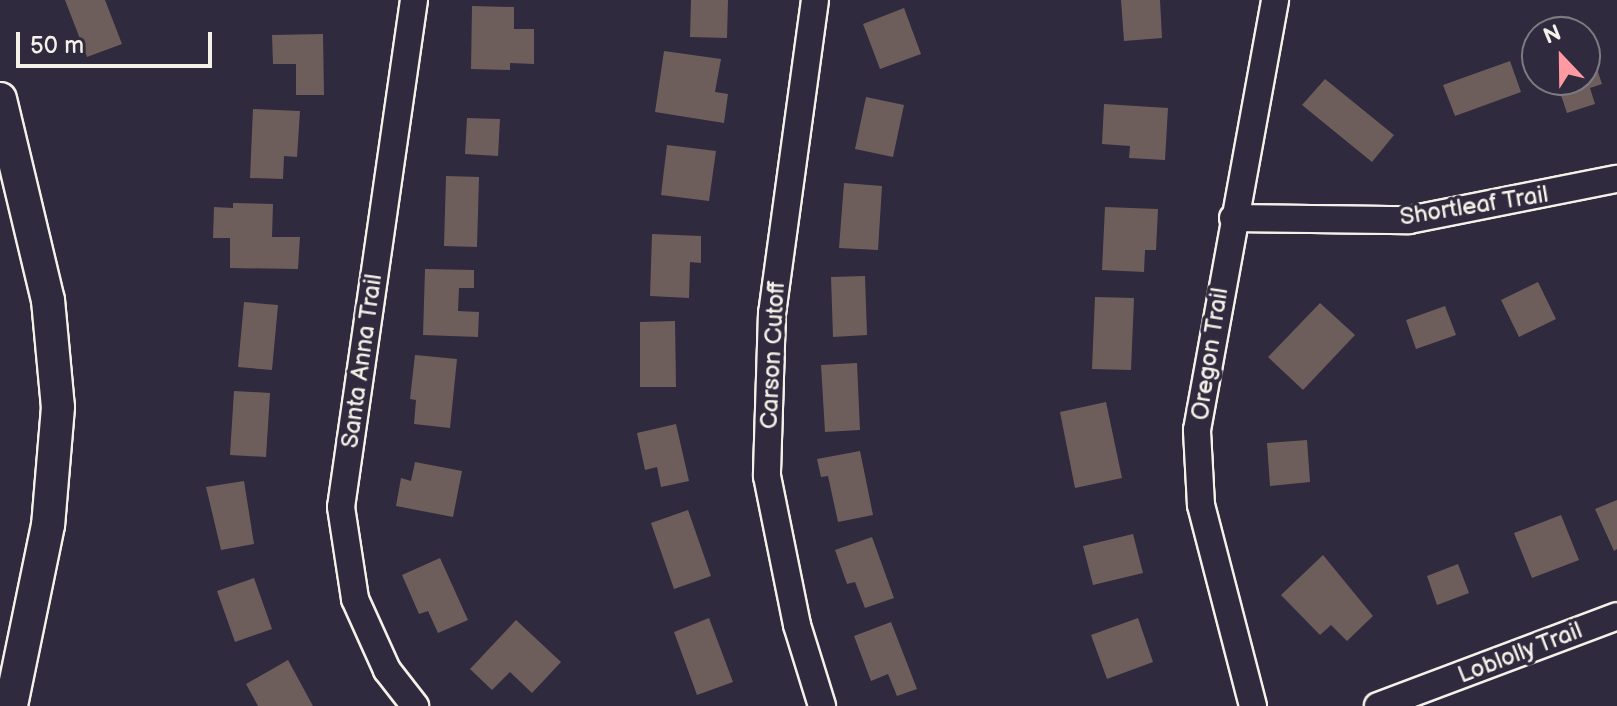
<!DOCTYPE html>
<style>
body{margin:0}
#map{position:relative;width:1617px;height:706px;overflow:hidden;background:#2f2a3d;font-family:"Balsamiq Sans",sans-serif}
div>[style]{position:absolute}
.building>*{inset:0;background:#6e5e5b}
.roads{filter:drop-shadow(2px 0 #f4f1e8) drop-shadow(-2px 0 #f4f1e8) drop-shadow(0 2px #f4f1e8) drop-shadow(0 -2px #f4f1e8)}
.minor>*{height:26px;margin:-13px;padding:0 13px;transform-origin:13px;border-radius:13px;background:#2f2a3d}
.tertiary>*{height:32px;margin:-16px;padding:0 16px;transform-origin:16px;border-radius:16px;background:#2f2a3d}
span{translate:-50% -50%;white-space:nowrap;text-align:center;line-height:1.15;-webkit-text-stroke:7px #2f2a3d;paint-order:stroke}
.street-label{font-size:24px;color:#f4f1e8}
.north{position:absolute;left:1521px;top:16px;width:80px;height:80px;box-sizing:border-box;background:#2f2a3d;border:2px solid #7e7a81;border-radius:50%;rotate:338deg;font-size:22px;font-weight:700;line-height:32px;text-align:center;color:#f4f1e8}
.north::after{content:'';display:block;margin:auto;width:28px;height:36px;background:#ff9aa2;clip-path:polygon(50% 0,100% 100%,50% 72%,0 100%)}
.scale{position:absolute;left:16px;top:32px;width:196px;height:36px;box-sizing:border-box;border:4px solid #f4f1e8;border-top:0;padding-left:10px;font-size:24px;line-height:28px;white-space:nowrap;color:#f4f1e8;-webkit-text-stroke:6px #2f2a3d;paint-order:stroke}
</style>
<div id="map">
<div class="building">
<i style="clip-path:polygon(65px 0,105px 0,122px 44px,87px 57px)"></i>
<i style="clip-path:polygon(691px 0,728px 0,727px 38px,690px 37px)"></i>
<i style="clip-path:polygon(1121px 0,1160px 0,1162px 38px,1124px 41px)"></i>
<i style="clip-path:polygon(472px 6px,514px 7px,514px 29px,534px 29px,534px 64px,510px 63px,510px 70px,471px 69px)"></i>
<i style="clip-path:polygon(904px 8px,921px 54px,880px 69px,863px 24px)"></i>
<i style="clip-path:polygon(323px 34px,324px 95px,296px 95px,296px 64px,273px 64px,272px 35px)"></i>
<i style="clip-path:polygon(1588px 42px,1602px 84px,1590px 88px,1595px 104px,1567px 113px,1556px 80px,1585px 80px)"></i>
<i style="clip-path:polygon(664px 51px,721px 59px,715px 92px,728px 94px,724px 123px,655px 112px)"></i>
<i style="clip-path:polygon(1510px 61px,1521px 92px,1455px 116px,1443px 85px)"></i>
<i style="clip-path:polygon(1325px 79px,1394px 135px,1372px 162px,1302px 105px)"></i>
<i style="clip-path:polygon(866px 97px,904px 105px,893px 157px,855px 149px)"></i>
<i style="clip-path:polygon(1104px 104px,1168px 108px,1165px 160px,1129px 158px,1130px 146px,1102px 144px)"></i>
<i style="clip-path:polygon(253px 109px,300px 111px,297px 157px,284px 156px,283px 179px,250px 178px)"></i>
<i style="clip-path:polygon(467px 118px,500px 119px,498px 156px,465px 154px)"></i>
<i style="clip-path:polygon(667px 145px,716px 151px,709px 201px,661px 195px)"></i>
<i style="clip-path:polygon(446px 176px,479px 177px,477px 247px,444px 246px)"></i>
<i style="clip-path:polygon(844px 183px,882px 186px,878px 250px,839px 248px)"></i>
<i style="clip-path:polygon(233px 203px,273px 204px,272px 237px,300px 237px,298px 269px,230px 268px,230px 238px,213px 238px,214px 207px,233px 208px)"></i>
<i style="clip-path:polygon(1105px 207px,1158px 209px,1156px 250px,1145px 250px,1144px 272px,1102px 270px)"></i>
<i style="clip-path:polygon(652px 234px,701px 236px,701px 263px,690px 262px,689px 298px,650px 296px)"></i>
<i style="clip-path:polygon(425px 269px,474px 270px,474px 288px,459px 288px,458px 311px,479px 312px,478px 337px,423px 335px)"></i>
<i style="clip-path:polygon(865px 276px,867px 335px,833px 337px,831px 277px)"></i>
<i style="clip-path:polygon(1538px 282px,1556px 319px,1519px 337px,1501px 300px)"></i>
<i style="clip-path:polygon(1095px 297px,1134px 298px,1131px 370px,1092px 369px)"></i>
<i style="clip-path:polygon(244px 302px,278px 305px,272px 370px,238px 367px)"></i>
<i style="clip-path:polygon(1320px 303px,1355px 335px,1303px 390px,1268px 357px)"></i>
<i style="clip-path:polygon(1445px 306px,1456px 335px,1416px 349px,1406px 320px)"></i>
<i style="clip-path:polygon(675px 321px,676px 387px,640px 387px,640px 322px)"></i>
<i style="clip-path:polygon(415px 355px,457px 359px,450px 428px,414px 424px,416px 400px,410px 399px)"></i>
<i style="clip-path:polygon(857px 363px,860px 430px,825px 432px,821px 365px)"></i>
<i style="clip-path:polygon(234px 391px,270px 393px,266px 457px,230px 455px)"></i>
<i style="clip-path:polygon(1106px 402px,1122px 478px,1075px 488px,1060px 412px)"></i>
<i style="clip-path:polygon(676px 424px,689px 481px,661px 487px,657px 467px,645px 470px,637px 433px)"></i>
<i style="clip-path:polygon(1307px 440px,1310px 482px,1270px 486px,1267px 443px)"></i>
<i style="clip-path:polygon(860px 451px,873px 515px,838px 522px,828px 476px,821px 477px,817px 459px)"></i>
<i style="clip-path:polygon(415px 462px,462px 471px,453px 517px,396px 506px,401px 478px,411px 481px)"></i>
<i style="clip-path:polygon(244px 481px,254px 544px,221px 550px,206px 487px)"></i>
<i style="clip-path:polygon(1617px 500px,1617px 549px,1614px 551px,1595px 509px)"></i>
<i style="clip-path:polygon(688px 510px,711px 576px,674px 589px,651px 523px)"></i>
<i style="clip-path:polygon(1561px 515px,1579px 560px,1532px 578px,1514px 533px)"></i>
<i style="clip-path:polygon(1133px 534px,1143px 573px,1093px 585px,1083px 546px)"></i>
<i style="clip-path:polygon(872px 537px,894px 598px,865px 608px,855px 582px,847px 584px,835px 550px)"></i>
<i style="clip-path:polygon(1323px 555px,1373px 616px,1347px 641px,1331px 625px,1320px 635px,1281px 595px)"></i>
<i style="clip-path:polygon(440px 558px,468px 620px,438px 633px,428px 611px,419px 614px,402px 575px)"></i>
<i style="clip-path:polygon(1458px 564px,1469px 593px,1437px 605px,1427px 576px)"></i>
<i style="clip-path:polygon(254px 578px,272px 629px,235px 642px,217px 591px)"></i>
<i style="clip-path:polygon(709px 618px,733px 682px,697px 695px,674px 632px)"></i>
<i style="clip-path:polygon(1138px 618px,1153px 662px,1107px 679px,1091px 635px)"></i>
<i style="clip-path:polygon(516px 620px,561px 662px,532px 693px,510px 672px,492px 690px,470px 669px)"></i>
<i style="clip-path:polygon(891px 622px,917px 689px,897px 696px,888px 674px,871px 681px,854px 636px)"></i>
<i style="clip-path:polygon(288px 660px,313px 706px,258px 706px,246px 684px)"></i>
</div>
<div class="roads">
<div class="minor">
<i style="left:414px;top:0;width:512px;rotate:98.19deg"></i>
<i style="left:341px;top:507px;width:93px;rotate:81.3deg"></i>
<i style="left:355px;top:599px;width:78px;rotate:65.7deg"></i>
<i style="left:387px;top:670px;width:46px;rotate:52.1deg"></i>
<i style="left:815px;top:0;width:316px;rotate:97.8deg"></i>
<i style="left:772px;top:313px;width:163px;rotate:91.8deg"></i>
<i style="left:767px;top:476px;width:152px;rotate:78.6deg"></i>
<i style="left:797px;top:625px;width:85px;rotate:72.8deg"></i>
<i style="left:1233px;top:218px;width:176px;rotate:0.7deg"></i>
<i style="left:1409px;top:220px;width:212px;rotate:-11.2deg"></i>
<i style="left:1253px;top:706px;width:208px;rotate:-104.5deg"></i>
<i style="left:1201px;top:505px;width:75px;rotate:-93.1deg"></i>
<i style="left:1197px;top:430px;width:437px;rotate:-79.7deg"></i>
<i style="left:1378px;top:706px;width:255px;rotate:-20.6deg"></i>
</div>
<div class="tertiary">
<i style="left:0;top:99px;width:207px;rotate:76.6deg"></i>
<i style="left:48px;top:300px;width:107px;rotate:84.7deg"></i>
<i style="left:58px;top:407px;width:118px;rotate:94.8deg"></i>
<i style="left:48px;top:525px;width:185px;rotate:101.6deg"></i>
</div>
</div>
<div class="street-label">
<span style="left:1474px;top:206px;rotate:-9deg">Shortleaf Trail</span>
<span style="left:1210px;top:354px;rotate:-81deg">Oregon Trail</span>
<span style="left:773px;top:355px;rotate:-87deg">Carson Cutoff</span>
<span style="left:362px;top:361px;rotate:-82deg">Santa Anna Trail</span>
<span style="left:1520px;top:653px;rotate:-21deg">Loblolly Trail</span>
</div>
<div class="north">N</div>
<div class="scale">50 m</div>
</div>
